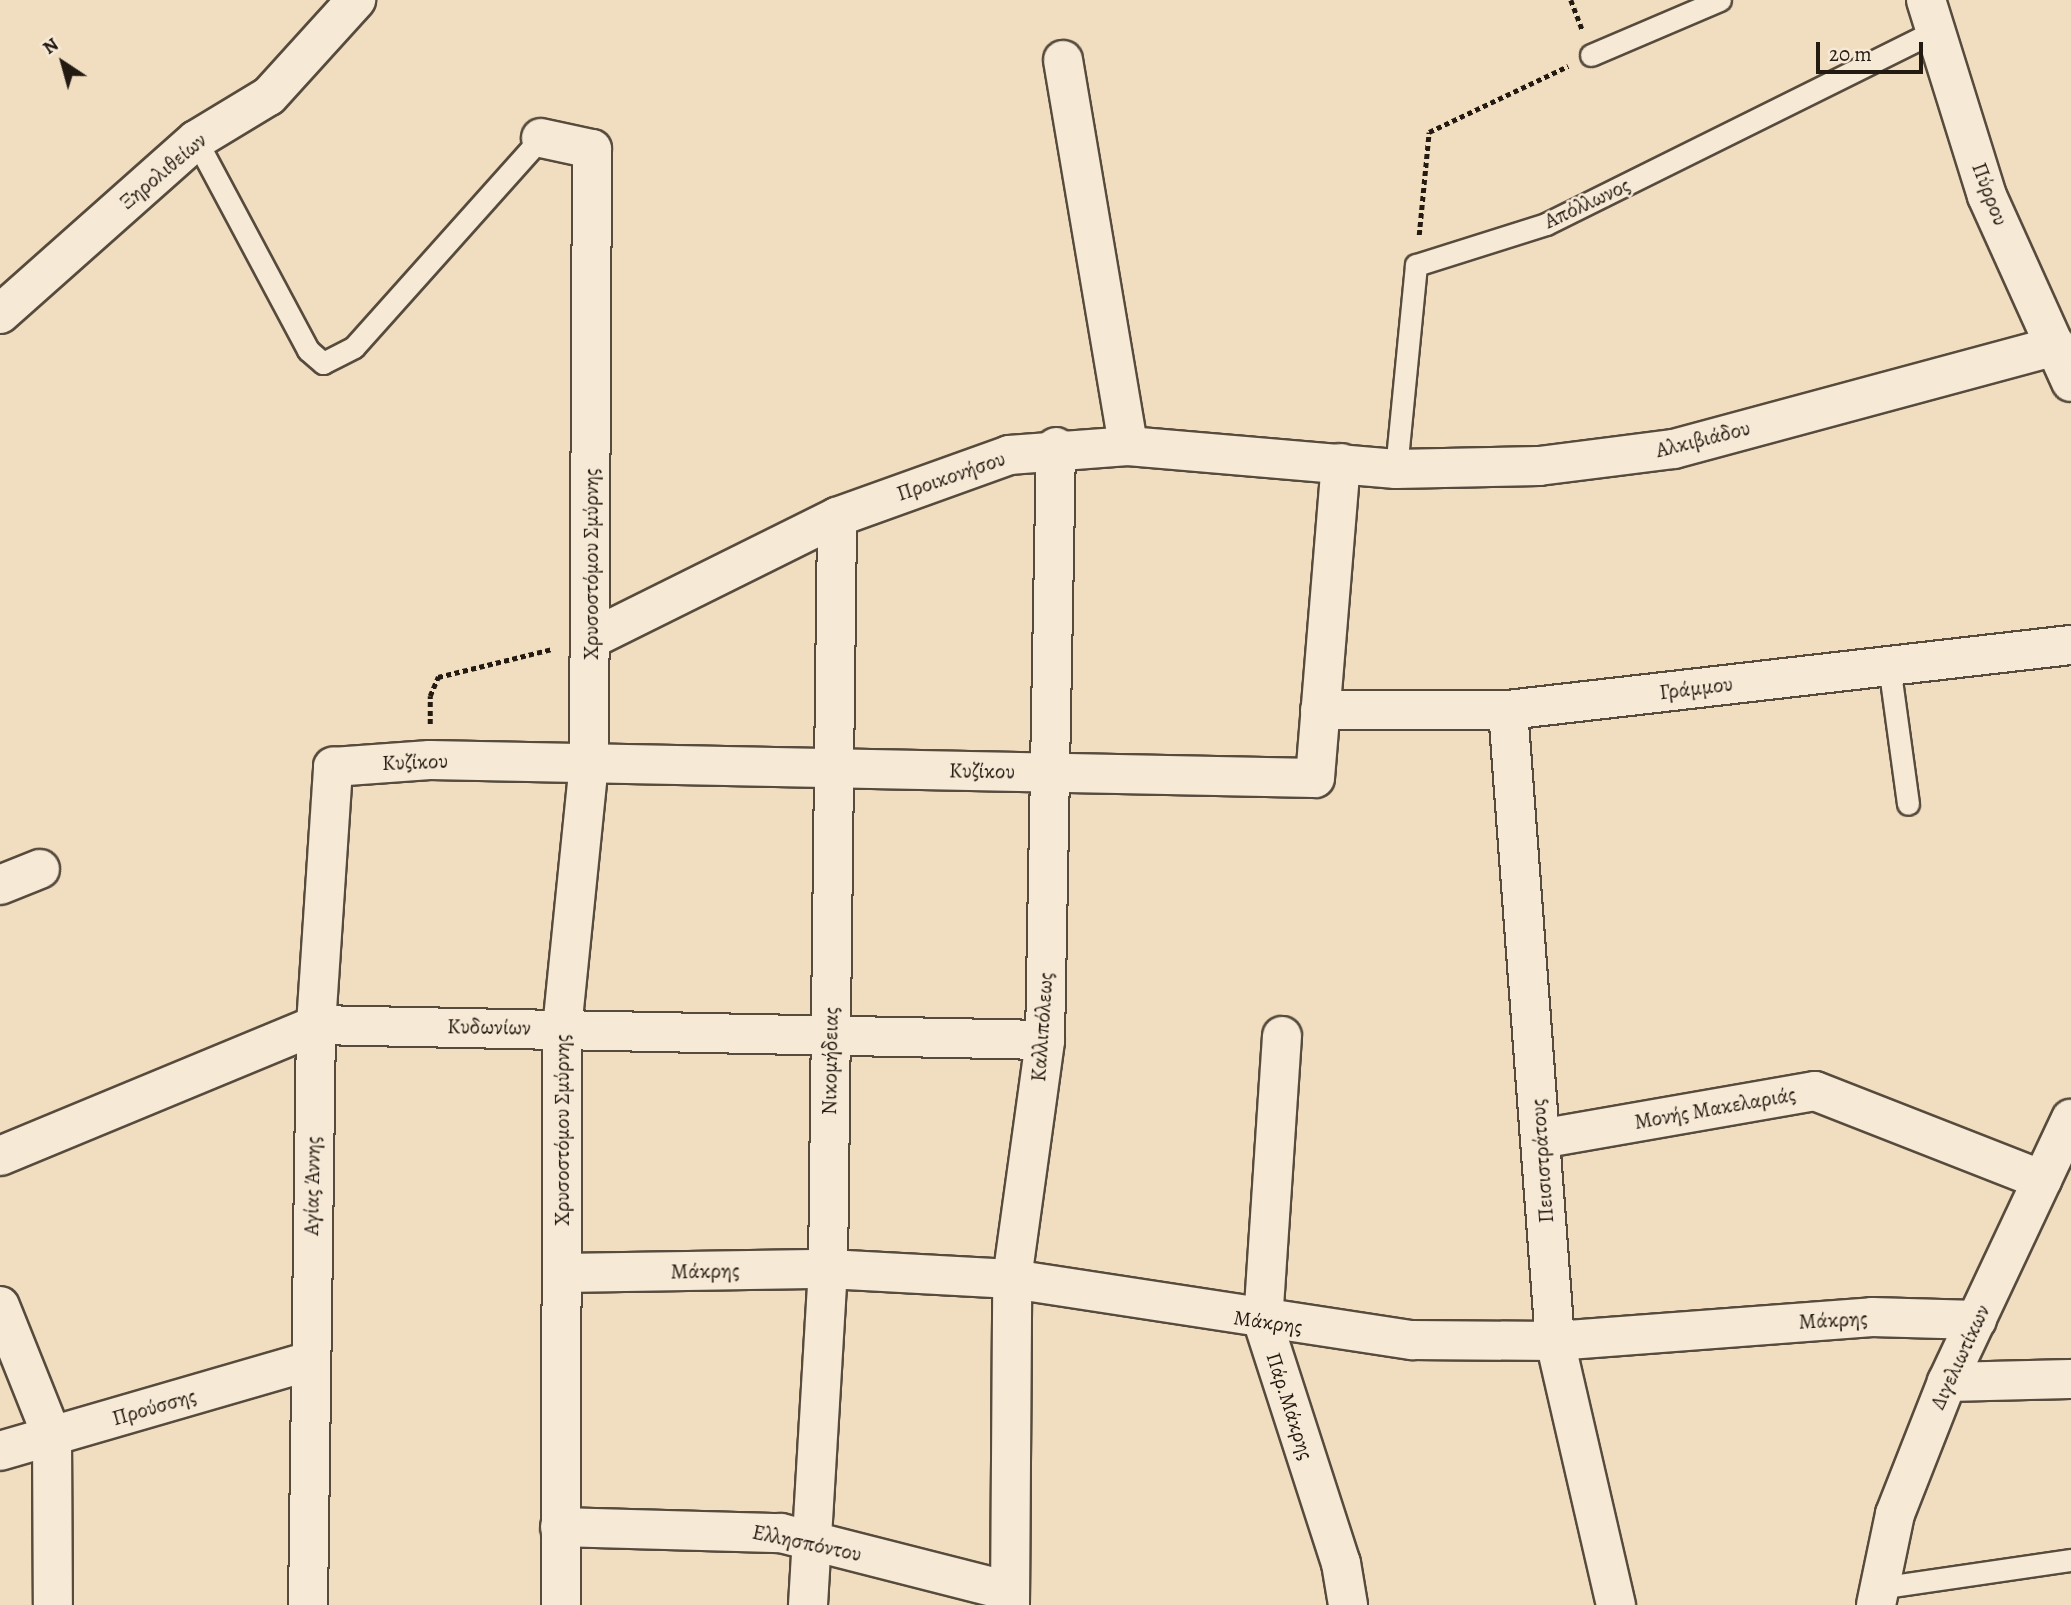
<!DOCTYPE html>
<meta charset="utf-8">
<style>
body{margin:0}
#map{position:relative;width:2071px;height:1605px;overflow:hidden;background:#f1ddc0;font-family:Alegreya,serif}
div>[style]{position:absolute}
.path>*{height:4.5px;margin-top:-2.25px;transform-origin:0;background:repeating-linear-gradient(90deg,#231a11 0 5px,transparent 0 8.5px)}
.roads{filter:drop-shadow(2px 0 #564b3d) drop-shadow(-2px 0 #564b3d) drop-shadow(0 2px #564b3d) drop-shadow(0 -2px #564b3d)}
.lane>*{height:21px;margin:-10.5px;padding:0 10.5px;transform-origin:10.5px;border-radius:10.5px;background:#f6e9d6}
.street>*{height:38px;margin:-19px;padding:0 19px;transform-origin:19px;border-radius:19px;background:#f6e9d6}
.secondary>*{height:38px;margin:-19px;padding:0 19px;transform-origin:19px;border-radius:19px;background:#f6e9d6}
span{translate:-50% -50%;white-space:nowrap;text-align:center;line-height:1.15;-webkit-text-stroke:5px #f6e9d6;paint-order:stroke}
.street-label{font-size:21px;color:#231a11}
.north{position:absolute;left:28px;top:28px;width:70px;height:70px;-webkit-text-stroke:5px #f6e9d6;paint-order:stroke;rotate:324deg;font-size:19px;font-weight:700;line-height:28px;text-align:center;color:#231a11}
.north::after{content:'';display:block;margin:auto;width:24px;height:32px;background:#231a11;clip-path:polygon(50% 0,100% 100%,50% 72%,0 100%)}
.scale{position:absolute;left:1816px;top:42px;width:107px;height:32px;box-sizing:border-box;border:4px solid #231a11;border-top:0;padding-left:9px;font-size:21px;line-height:24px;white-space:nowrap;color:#231a11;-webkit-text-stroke:5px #f6e9d6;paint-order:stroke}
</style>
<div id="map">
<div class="path">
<i style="left:1571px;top:0;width:31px;rotate:69deg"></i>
<i style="left:1419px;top:235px;width:103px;rotate:-84.5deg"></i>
<i style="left:1429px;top:132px;width:154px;rotate:-25.4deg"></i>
<i style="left:430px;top:724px;width:28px;rotate:-90deg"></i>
<i style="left:430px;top:696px;width:21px;rotate:-67deg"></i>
<i style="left:438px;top:677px;width:117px;rotate:-13.8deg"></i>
</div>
<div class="roads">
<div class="lane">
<i style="left:1591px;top:55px;width:140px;rotate:-23.1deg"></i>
<i style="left:196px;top:140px;width:238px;rotate:61.9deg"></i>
<i style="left:308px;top:350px;width:20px;rotate:41deg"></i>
<i style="left:323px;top:363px;width:35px;rotate:-27deg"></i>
<i style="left:354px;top:347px;width:280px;rotate:-48.2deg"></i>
<i style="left:1396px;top:469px;width:205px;rotate:-84.4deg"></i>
<i style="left:1416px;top:265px;width:136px;rotate:-17.5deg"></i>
<i style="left:1546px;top:224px;width:434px;rotate:-26.4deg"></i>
<i style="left:1889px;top:665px;width:140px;rotate:82.2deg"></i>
<i style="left:1878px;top:1588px;width:195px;rotate:-8.3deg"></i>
</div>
<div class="street">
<i style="left:1926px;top:0;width:205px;rotate:72.7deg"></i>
<i style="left:1987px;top:196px;width:204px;rotate:65.7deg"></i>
<i style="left:1063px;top:60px;width:391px;rotate:80.4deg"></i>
<i style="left:541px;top:138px;width:52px;rotate:12.2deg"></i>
<i style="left:592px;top:149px;width:614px;rotate:90.28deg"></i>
<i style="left:589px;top:763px;width:266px;rotate:95.8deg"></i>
<i style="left:562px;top:1028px;width:577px;rotate:90.1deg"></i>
<i style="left:0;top:314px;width:262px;rotate:-41.6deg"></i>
<i style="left:196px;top:140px;width:85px;rotate:-31.1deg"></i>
<i style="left:269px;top:96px;width:130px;rotate:-47.8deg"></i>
<i style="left:591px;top:639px;width:275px;rotate:-26.4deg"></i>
<i style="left:837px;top:517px;width:183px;rotate:-19.8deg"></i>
<i style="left:1009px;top:455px;width:119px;rotate:-4.3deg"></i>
<i style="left:1128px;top:446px;width:269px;rotate:4.9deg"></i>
<i style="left:1396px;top:469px;width:143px;rotate:-1.2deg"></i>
<i style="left:1539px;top:466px;width:136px;rotate:-7.2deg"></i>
<i style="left:1674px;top:449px;width:396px;rotate:-15.1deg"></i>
<i style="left:1320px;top:710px;width:188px"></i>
<i style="left:1508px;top:710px;width:567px;rotate:-6.59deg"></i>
<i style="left:1508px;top:710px;width:633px;rotate:85.74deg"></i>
<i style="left:1555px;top:1341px;width:271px;rotate:77deg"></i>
<i style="left:0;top:885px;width:43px;rotate:-21.8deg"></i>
<i style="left:1282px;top:1036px;width:287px;rotate:93.8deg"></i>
<i style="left:1263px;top:1322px;width:253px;rotate:72.1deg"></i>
<i style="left:1341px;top:1563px;width:43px;rotate:80.5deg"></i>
<i style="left:1540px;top:1139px;width:279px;rotate:-9.9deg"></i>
<i style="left:1815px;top:1091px;width:244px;rotate:21.4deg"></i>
<i style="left:0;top:1156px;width:342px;rotate:-22.5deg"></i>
<i style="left:316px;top:1025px;width:729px;rotate:1.18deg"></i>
<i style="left:562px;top:1273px;width:266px;rotate:-0.9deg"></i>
<i style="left:828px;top:1269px;width:184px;rotate:3.1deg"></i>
<i style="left:1012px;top:1279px;width:405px;rotate:8.7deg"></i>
<i style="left:1412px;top:1340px;width:143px;rotate:0.4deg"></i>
<i style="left:1555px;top:1341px;width:318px;rotate:-4.3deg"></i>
<i style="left:1872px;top:1317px;width:105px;rotate:1.6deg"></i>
<i style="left:0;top:1306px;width:140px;rotate:68.2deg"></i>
<i style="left:52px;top:1436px;width:169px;rotate:89.7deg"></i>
<i style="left:1947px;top:1382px;width:124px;rotate:-1.4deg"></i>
<i style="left:0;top:1451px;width:320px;rotate:-16.2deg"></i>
<i style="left:560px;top:1527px;width:221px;rotate:1.6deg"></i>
<i style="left:781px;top:1533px;width:234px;rotate:14.3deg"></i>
<i style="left:308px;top:1605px;width:580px;rotate:-89.21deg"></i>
<i style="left:316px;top:1025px;width:259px;rotate:-86.2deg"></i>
<i style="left:333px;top:767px;width:97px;rotate:-4.1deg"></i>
<i style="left:430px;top:760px;width:885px;rotate:1.17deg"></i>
<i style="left:1315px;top:778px;width:316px;rotate:-85.3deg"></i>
<i style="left:808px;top:1605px;width:337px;rotate:-86.6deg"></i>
<i style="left:828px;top:1269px;width:752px;rotate:-89.31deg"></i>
<i style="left:1010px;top:1605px;width:326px;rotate:-89.6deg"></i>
<i style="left:1012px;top:1279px;width:241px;rotate:-82.1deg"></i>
<i style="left:1045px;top:1040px;width:593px;rotate:-88.94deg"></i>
</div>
<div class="secondary">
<i style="left:1876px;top:1605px;width:93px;rotate:-78.2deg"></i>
<i style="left:1895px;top:1514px;width:142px;rotate:-68.5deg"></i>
<i style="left:1947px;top:1382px;width:291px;rotate:-64.8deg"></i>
</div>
</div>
<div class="street-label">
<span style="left:163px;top:171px;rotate:-40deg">Ξηρολιθείων</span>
<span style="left:1990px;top:194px;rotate:69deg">Πύρρου</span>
<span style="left:1587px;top:203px;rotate:-25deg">Απόλλωνος</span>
<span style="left:1703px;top:439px;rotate:-14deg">Αλκιβιάδου</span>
<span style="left:951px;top:476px;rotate:-19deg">Προικονήσου</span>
<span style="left:591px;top:564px;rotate:-90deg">Χρυσοστόμου Σμύρνης</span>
<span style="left:1696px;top:688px;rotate:-7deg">Γράμμου</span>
<span style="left:415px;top:762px;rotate:-2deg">Κυζίκου</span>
<span style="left:982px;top:771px;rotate:1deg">Κυζίκου</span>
<span style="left:489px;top:1027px;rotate:1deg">Κυδωνίων</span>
<span style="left:1042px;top:1027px;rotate:-86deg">Καλλιπόλεως</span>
<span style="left:830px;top:1061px;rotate:-89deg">Νικομήδειας</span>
<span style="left:1715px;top:1108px;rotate:-10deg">Μονής Μακελαριάς</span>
<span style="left:562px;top:1130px;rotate:-90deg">Χρυσοστόμου Σμύρνης</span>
<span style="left:1542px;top:1161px;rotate:-94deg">Πεισιστράτους</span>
<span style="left:312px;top:1186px;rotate:-89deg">Αγίας Άννης</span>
<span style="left:705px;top:1271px;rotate:-1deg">Μάκρης</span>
<span style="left:1833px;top:1320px;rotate:-3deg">Μάκρης</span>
<span style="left:1268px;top:1322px;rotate:8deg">Μάκρης</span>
<span style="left:1960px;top:1357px;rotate:-65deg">Διγελιωτίκων</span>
<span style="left:1290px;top:1406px;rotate:72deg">Πάρ.Μάκρης</span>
<span style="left:154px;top:1407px;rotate:-16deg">Προύσσης</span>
<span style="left:807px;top:1543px;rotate:12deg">Ελλησπόντου</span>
</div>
<div class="north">N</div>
<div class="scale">20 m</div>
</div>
